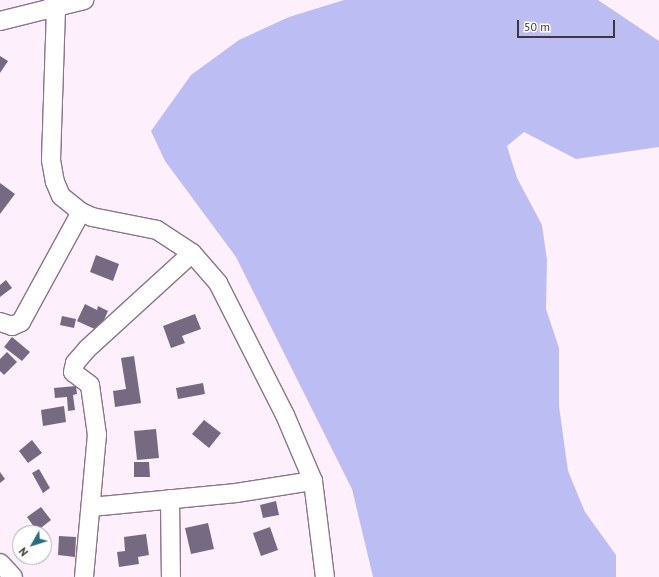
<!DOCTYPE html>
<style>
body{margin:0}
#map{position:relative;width:659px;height:577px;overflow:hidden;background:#feeffd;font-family:"PT Sans",sans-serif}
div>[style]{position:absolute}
.water>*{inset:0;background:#bcbdf3}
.building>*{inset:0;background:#766a83}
.roads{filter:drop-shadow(1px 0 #8b7589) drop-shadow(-1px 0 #8b7589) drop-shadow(0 1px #8b7589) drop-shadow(0 -1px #8b7589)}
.minor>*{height:18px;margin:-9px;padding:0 9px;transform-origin:9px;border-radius:9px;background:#fff}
span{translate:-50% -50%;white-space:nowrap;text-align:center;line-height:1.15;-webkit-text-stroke:4px #fff;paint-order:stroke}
.north{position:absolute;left:12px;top:525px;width:40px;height:40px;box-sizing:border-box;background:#fff;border:1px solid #b2aeb2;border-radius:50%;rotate:231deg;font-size:11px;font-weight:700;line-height:16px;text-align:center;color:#3e353e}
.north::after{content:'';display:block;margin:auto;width:14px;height:18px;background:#286c7d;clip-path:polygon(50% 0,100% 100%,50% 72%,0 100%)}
.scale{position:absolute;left:517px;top:20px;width:98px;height:18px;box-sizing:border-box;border:2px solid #3e353e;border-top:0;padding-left:5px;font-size:12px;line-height:14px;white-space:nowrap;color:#3e353e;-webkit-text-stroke:3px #fff;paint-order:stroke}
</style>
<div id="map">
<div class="water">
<i style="clip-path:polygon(344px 0,598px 0,659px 41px,659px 147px,576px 159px,524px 132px,507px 146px,517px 178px,542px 225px,547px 260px,546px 309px,559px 348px,559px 406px,568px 471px,585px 512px,616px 555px,616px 577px,373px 577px,352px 489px,236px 257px,165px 161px,151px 131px,191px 75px,239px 40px,289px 17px)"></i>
</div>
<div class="building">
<i style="clip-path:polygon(0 56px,8px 61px,0 73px)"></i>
<i style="clip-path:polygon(0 183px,15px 194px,0 214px)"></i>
<i style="clip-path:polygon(96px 255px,119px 264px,113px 281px,90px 272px)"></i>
<i style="clip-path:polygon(6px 280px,12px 288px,0 297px,0 285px)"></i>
<i style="clip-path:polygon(85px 304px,97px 310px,98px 306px,108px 311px,99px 331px,77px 321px)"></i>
<i style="clip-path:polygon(195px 314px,201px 329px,182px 336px,185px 343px,171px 348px,163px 326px)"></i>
<i style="clip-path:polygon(62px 316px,76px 319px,74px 328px,60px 325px)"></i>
<i style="clip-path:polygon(12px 337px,30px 352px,22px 361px,4px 347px)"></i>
<i style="clip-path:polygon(7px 352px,17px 362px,4px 375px,0 371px,0 359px)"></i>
<i style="clip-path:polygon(134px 356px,141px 403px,115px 407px,113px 391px,126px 389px,121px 358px)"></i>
<i style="clip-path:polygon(203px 383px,205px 394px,178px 399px,176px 388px)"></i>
<i style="clip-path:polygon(76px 386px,77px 394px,73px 395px,75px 410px,68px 411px,67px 397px,55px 398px,54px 388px)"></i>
<i style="clip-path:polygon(64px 406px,66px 422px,43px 426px,41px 410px)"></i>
<i style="clip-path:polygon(204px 420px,221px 433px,209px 448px,192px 434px)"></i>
<i style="clip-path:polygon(156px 429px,159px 458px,137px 460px,134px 431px)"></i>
<i style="clip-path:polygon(32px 440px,42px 453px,28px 463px,19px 451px)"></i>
<i style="clip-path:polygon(134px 462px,149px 462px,150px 477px,134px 477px)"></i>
<i style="clip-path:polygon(39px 469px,50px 488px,43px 493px,32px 473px)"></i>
<i style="clip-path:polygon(0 472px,5px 479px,0 483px)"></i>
<i style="clip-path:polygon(276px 501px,279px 515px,263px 518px,260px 505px)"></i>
<i style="clip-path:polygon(41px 507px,51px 520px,37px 531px,27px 517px)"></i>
<i style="clip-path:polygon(208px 523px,214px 549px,191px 554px,185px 528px)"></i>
<i style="clip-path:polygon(270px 527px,278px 550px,261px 556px,253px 533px)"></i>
<i style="clip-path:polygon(146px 534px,149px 555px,138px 557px,139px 564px,119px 567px,117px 552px,125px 551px,124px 537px)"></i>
<i style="clip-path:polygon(59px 536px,76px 537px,75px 557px,58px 555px)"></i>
</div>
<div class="roads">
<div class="minor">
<i style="left:53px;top:0;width:9px;rotate:72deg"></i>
<i style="left:56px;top:9px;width:151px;rotate:91.9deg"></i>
<i style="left:51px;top:160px;width:22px;rotate:80deg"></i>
<i style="left:55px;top:182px;width:15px;rotate:67deg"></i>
<i style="left:61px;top:196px;width:26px;rotate:39deg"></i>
<i style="left:81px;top:212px;width:12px;rotate:24deg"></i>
<i style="left:92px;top:217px;width:66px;rotate:11.3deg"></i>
<i style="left:157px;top:230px;width:42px;rotate:33.3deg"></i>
<i style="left:192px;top:253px;width:40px;rotate:49deg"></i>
<i style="left:218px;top:283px;width:148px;rotate:63.1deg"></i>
<i style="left:285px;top:415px;width:72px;rotate:67deg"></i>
<i style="left:313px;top:481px;width:97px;rotate:82.9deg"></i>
<i style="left:0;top:21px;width:87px;rotate:-14deg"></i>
<i style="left:0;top:322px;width:13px;rotate:18deg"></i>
<i style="left:12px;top:326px;width:10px;rotate:-24deg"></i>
<i style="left:21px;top:322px;width:125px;rotate:-61.4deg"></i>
<i style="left:170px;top:499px;width:78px;rotate:89.3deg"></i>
<i style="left:91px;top:507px;width:146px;rotate:-5.5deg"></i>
<i style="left:236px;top:493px;width:78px;rotate:-8.9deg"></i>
<i style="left:0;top:563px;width:19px;rotate:47deg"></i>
<i style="left:84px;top:577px;width:143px;rotate:-84.8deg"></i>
<i style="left:97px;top:435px;width:50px;rotate:-98deg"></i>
<i style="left:90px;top:385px;width:21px;rotate:-143deg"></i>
<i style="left:73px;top:372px;width:9px;rotate:-77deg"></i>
<i style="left:75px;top:363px;width:18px;rotate:-49deg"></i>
<i style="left:87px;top:349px;width:142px;rotate:-42.4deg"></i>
</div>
</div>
<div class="north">N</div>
<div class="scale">50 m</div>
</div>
